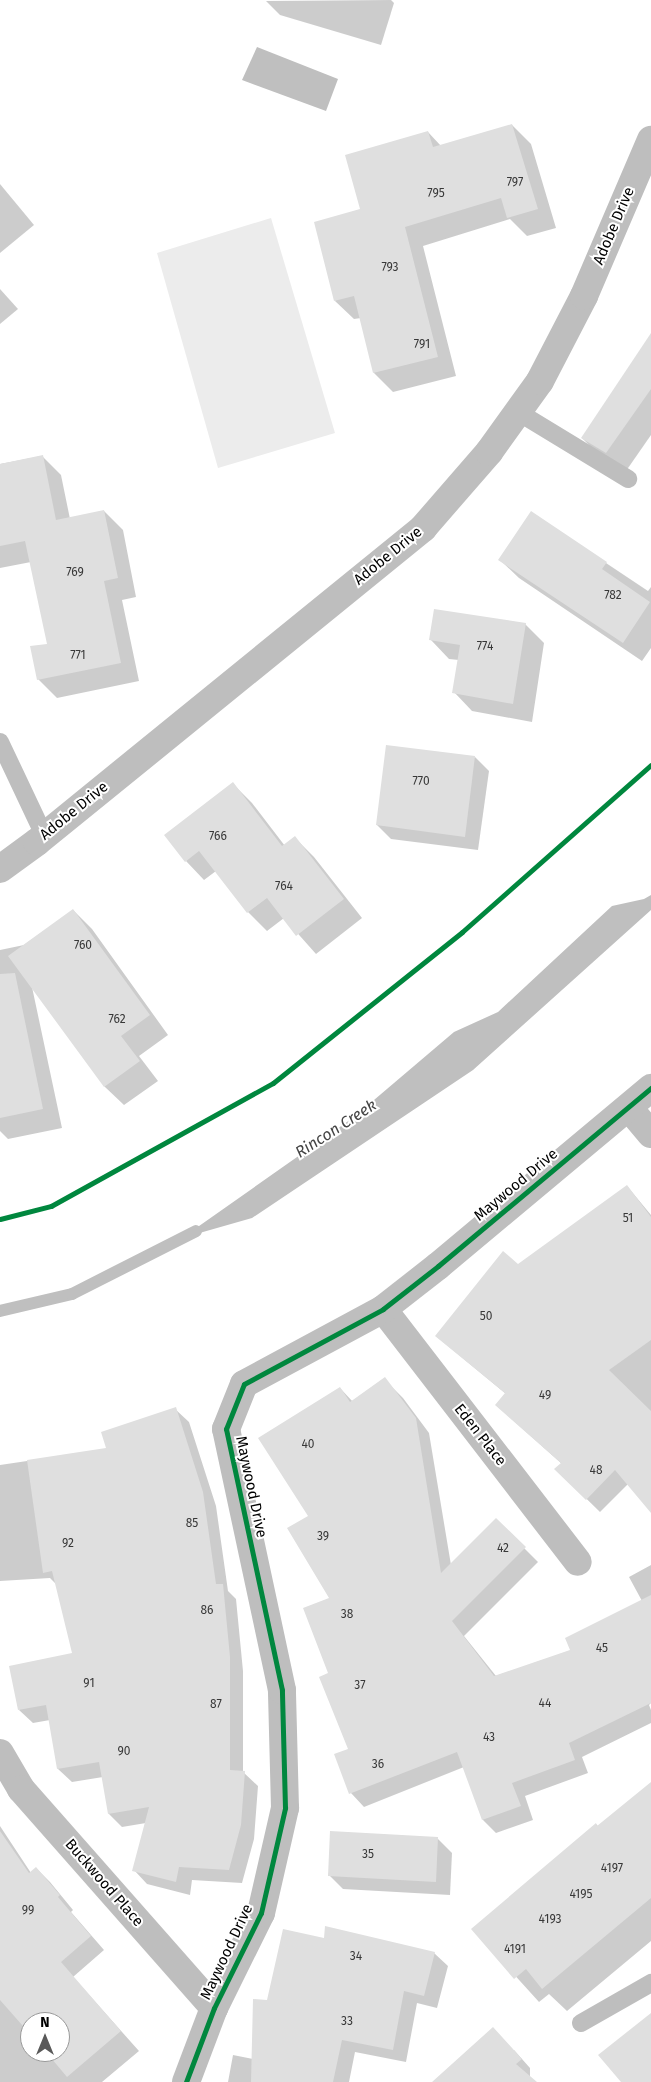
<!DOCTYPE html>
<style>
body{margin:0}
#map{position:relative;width:651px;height:2082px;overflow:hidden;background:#fff;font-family:"Fira Sans",sans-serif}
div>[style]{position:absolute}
.green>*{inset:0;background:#ececec}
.water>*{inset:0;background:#bfbfbf}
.shadow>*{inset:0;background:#0003}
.stream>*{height:12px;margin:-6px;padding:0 6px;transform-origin:6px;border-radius:6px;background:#bfbfbf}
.building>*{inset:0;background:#dfdfdf}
.service>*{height:18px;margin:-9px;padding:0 9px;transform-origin:9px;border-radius:9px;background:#bebebe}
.minor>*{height:28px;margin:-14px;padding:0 14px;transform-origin:14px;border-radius:14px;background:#bebebe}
.cycleway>*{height:5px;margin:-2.5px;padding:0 2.5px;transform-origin:2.5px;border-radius:2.5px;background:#00873e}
span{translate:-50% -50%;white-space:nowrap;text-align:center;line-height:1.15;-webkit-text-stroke:4px #fff;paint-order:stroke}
.number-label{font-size:12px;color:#383838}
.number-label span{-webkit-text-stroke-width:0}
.street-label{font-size:15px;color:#000}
.water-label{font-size:16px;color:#444;font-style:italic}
.north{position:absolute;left:20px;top:2012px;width:50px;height:50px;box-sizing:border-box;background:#fff;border:1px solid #999;border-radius:50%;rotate:0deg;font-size:14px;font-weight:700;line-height:20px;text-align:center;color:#000}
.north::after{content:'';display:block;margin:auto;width:18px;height:22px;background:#595959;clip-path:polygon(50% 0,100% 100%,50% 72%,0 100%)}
</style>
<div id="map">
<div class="green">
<i style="clip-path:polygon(271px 218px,335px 433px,218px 468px,157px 253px)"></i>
</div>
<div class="water">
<i style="clip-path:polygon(257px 47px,338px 79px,326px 111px,242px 80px)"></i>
<i style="clip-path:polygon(651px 895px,651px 910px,473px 1070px,252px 1218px,182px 1238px,354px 1117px,454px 1032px,498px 1012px,612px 906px,644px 899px)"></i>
</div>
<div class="shadow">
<i style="clip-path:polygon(391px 0,394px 3px,381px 45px,280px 15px,266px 1px)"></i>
<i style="clip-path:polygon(512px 125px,531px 144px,556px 228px,527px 236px,510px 219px,423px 246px,456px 376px,393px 392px,374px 373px,361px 318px,354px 319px,335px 301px,362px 210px,428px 132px,441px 146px)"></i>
<i style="clip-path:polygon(0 184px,34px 225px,0 253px)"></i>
<i style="clip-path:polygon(0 289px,18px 309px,0 324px)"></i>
<i style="clip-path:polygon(651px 336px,651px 435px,626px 471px,601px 457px,582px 438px)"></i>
<i style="clip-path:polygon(42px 456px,61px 475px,70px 519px,104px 511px,123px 530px,136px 597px,122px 600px,139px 681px,57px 698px,38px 679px,48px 645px,31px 562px,0 568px,0 464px)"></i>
<i style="clip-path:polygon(531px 513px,648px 591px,651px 587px,651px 648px,642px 661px,519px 578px,500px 560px)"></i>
<i style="clip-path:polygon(525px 624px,544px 643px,532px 722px,472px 711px,454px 692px,459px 660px,449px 659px,431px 640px)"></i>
<i style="clip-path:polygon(475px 757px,489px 771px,478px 850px,391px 839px,377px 825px)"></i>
<i style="clip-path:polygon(233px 784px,252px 803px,285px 846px,295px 838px,314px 857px,362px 918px,316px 954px,284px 918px,267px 931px,248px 912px,216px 871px,204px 880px,186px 861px)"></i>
<i style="clip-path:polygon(73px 910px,92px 929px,168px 1035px,139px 1056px,158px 1081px,124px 1105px,105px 1087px,32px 987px,62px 1128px,8px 1139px,0 1131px,0 950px,24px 945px)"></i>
<i style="clip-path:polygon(627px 1186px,651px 1215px,651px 1511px,628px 1484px,600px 1512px,556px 1469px,562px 1464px,496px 1405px,506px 1394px,436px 1336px,518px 1266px)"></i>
<i style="clip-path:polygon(389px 1384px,403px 1398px,429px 1433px,451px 1565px,496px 1520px,538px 1562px,464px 1636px,496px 1676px,572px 1650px,642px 1601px,629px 1577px,651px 1565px,651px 1703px,649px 1705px,651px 1710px,651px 1723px,582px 1757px,588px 1773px,525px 1796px,533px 1820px,496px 1833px,483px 1820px,464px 1767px,364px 1807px,351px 1793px,350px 1749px,330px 1674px,330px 1599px,310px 1517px,340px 1388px,353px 1402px)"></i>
<i style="clip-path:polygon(175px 1409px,189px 1422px,216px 1506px,228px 1591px,236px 1599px,243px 1671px,243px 1772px,258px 1786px,254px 1839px,242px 1883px,192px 1880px,190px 1895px,147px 1884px,134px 1870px,146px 1823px,122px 1827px,109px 1814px,103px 1777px,72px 1782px,58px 1769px,50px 1720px,33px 1723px,19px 1710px,74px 1654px,57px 1585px,50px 1578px,0 1581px,0 1465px,108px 1449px)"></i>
<i style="clip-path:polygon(651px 1783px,651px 1941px,567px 2011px,549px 1994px,539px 2002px,473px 1929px,596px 1824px,599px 1827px)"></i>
<i style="clip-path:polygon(evenodd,0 1826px,31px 1873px,36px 1868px,50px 1882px,73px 1910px,71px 1912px,104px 1950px,73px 1977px,139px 2051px,102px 2082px,0 2082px,0 1826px,30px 2022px,60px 2022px,60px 2052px,30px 2052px,30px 2022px)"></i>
<i style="clip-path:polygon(438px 1839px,452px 1853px,450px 1895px,343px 1889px,329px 1875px)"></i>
<i style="clip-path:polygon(325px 1940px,434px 1953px,448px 1966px,437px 2008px,417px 2003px,406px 2062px,355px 2052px,349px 2082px,228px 2082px,233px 2055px,253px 2059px,268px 2001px)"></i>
<i style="clip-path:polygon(514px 2050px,530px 2068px,530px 2078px,535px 2082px,434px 2082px)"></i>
</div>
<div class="stream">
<i style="left:0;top:1311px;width:74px;rotate:-13.3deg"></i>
<i style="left:72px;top:1294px;width:139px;rotate:-26.9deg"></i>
</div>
<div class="building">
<i style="clip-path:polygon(512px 124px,538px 209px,507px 218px,501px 198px,405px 227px,438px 357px,373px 373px,354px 296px,334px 301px,314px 222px,360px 209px,345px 155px,428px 131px,433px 147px)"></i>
<i style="clip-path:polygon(651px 333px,651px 389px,606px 453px,581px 438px)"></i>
<i style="clip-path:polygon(43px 455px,56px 520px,104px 510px,118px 578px,104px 581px,121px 663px,37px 680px,30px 646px,47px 644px,25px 541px,0 546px,0 464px)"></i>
<i style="clip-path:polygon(531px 511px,607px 562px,602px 569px,650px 602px,623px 643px,498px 560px)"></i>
<i style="clip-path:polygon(434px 609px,526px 623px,513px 704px,452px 693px,460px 645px,429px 640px)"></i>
<i style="clip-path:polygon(386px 745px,475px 756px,465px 837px,376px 825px)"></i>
<i style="clip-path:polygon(233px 782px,282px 846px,295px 836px,344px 899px,296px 936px,267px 898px,247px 913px,199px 851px,185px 862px,164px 835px)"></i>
<i style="clip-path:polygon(73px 909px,150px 1015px,121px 1036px,140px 1061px,104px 1087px,8px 956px)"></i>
<i style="clip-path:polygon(15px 973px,43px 1109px,0 1118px,0 974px)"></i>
<i style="clip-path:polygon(627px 1185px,651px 1217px,651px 1340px,609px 1370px,651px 1411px,651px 1513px,615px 1470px,586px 1500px,554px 1469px,561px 1463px,495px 1405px,505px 1393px,435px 1336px,503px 1251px,518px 1264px)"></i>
<i style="clip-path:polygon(385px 1377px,416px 1418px,441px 1573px,496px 1518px,526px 1547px,452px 1621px,494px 1676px,570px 1650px,565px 1638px,651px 1595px,651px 1703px,569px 1743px,575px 1760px,512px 1783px,521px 1806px,482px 1820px,457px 1752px,349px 1794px,334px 1754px,348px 1749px,319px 1677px,328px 1673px,303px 1608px,329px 1598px,287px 1528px,308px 1516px,258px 1438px,340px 1387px,350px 1402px)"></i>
<i style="clip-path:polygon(176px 1407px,203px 1492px,216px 1584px,223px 1584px,230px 1657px,230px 1770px,245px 1771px,241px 1825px,229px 1870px,179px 1867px,176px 1882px,132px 1871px,149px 1807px,108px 1814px,99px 1762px,57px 1769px,46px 1705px,18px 1710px,9px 1666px,72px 1653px,52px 1571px,43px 1573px,27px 1460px,106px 1448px,101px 1432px)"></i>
<i style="clip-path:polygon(651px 1782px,651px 1898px,542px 1989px,526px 1969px,514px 1979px,471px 1929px,596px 1823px,597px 1826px)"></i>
<i style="clip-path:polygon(0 1831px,29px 1873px,36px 1867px,60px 1895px,58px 1897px,91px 1936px,61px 1962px,121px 2031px,67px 2077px,46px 2052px,60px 2052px,60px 2022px,30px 2022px,30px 2034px,0 2000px)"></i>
<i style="clip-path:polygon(330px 1831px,438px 1837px,436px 1882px,328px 1876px)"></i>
<i style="clip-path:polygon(325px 1926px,435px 1952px,424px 1996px,404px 1991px,393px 2050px,342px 2040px,333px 2082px,251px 2082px,253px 1999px,267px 2000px,283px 1929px,324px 1938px)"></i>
<i style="clip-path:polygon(651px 2013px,651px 2082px,621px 2082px,598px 2055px)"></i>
<i style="clip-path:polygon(493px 2027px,522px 2059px,516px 2064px,537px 2082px,432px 2082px)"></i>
</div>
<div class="service">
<i style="left:518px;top:412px;width:129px;rotate:31.3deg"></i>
<i style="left:0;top:742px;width:103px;rotate:64.7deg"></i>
<i style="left:581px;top:2023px;width:81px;rotate:-29.7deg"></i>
</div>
<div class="minor">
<i style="left:0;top:869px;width:46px;rotate:-36.1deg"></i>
<i style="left:37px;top:842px;width:498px;rotate:-39.1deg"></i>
<i style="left:423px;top:528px;width:101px;rotate:-49deg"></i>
<i style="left:489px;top:452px;width:87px;rotate:-54.3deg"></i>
<i style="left:540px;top:381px;width:96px;rotate:-62.6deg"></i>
<i style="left:584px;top:296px;width:170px;rotate:-66.8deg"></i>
<i style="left:629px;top:1108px;width:34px;rotate:50deg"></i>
<i style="left:383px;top:1309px;width:319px;rotate:52.4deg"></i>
<i style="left:0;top:1753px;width:42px;rotate:59.7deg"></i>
<i style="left:21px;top:1789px;width:292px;rotate:48.6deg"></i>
<i style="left:186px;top:2082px;width:79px;rotate:-69.3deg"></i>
<i style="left:214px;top:2008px;width:106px;rotate:-63.7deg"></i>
<i style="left:261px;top:1913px;width:108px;rotate:-77.1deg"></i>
<i style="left:285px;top:1808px;width:118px;rotate:-91.5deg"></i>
<i style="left:282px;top:1690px;width:267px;rotate:-102.1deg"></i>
<i style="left:226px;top:1429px;width:48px;rotate:-68.2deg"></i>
<i style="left:244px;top:1384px;width:158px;rotate:-28.3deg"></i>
<i style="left:383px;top:1309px;width:70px;rotate:-38deg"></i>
<i style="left:438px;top:1266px;width:278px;rotate:-39.9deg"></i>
</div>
<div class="cycleway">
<i style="left:0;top:1219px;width:53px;rotate:-14.3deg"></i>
<i style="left:51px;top:1206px;width:254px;rotate:-29deg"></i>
<i style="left:273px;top:1083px;width:242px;rotate:-38.6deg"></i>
<i style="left:462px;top:932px;width:252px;rotate:-41.5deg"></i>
<i style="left:186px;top:2082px;width:79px;rotate:-69.3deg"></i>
<i style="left:214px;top:2008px;width:106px;rotate:-63.7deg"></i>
<i style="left:261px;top:1913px;width:108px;rotate:-77.1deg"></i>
<i style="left:285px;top:1808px;width:118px;rotate:-91.5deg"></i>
<i style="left:282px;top:1690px;width:267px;rotate:-102.1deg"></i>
<i style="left:226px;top:1429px;width:48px;rotate:-68.2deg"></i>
<i style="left:244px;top:1384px;width:158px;rotate:-28.3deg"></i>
<i style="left:383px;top:1309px;width:70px;rotate:-38deg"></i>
<i style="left:438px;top:1266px;width:278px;rotate:-39.9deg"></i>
</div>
<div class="number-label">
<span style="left:515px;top:183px">797</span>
<span style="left:436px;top:194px">795</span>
<span style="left:390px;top:268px">793</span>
<span style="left:422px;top:345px">791</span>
<span style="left:75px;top:573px">769</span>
<span style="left:613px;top:596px">782</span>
<span style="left:485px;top:647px">774</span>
<span style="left:78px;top:656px">771</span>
<span style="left:421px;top:782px">770</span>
<span style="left:218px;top:837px">766</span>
<span style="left:284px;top:887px">764</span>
<span style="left:83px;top:946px">760</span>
<span style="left:117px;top:1020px">762</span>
<span style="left:628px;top:1219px">51</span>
<span style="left:486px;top:1317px">50</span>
<span style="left:545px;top:1396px">49</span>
<span style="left:308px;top:1445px">40</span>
<span style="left:596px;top:1471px">48</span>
<span style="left:192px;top:1524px">85</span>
<span style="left:323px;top:1537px">39</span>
<span style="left:68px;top:1544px">92</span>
<span style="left:503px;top:1549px">42</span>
<span style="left:207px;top:1611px">86</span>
<span style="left:347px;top:1615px">38</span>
<span style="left:602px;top:1649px">45</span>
<span style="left:89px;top:1684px">91</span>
<span style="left:360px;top:1686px">37</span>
<span style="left:545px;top:1704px">44</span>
<span style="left:216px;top:1705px">87</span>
<span style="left:489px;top:1738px">43</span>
<span style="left:124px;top:1752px">90</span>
<span style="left:378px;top:1765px">36</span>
<span style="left:368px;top:1855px">35</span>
<span style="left:612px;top:1869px">4197</span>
<span style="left:581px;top:1895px">4195</span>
<span style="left:28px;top:1911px">99</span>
<span style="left:550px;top:1920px">4193</span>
<span style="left:515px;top:1950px">4191</span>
<span style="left:356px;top:1957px">34</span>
<span style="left:347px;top:2022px">33</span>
</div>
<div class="street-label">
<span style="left:614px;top:226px;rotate:-67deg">Adobe Drive</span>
<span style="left:388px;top:556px;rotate:-39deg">Adobe Drive</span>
<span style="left:74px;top:811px;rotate:-39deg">Adobe Drive</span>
<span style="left:516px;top:1185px;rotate:-40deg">Maywood Drive</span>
<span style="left:480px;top:1435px;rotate:52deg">Eden Place</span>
<span style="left:251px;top:1487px;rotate:78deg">Maywood Drive</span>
<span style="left:104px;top:1883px;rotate:49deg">Buckwood Place</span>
<span style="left:227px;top:1952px;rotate:-65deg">Maywood Drive</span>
</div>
<div class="water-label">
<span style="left:336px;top:1129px;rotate:-33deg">Rincon Creek</span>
</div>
<div class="north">N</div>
</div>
